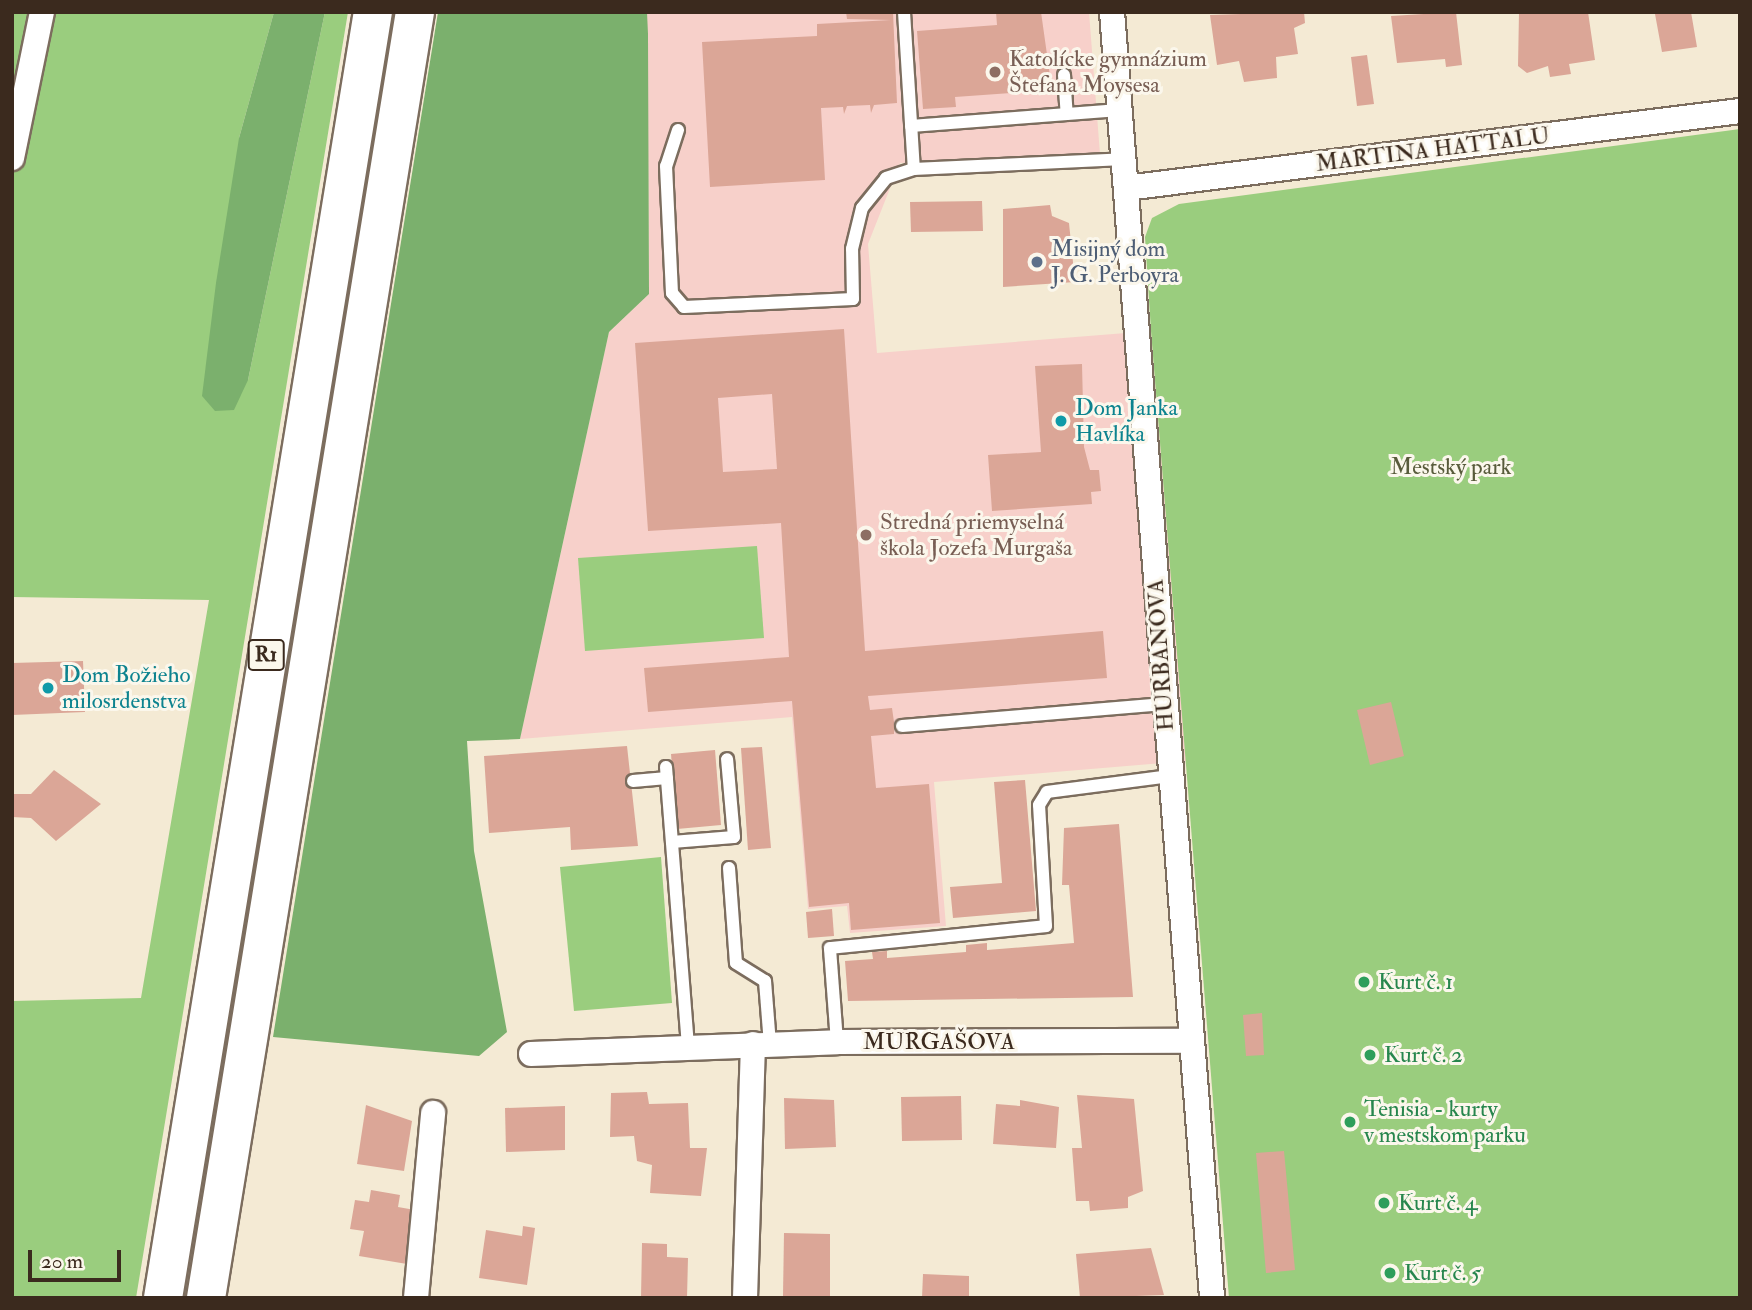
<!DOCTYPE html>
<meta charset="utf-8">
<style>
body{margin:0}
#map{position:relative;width:1752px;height:1310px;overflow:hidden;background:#f4ead4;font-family:"IM FELL Double Pica",serif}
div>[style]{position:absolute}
.built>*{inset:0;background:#f7d0ca}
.green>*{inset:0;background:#9acd7e}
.forest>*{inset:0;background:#7bb06d}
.building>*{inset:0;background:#dba697}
.roads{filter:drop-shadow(2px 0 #7c6d5e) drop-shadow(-2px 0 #7c6d5e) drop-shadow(0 2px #7c6d5e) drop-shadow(0 -2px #7c6d5e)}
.service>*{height:12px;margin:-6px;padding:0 6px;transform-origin:6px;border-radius:6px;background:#fff}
.minor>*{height:24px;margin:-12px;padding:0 12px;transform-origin:12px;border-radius:12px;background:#fff}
.motorway>*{height:38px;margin:-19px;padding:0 19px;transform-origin:19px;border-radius:19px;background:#fff}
.dots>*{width:19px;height:19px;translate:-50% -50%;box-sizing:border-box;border:4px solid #fbf7ec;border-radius:50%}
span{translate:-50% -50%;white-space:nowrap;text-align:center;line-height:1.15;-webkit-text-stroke:6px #fbf7ec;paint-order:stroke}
.shield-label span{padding:2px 5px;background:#fbf7ec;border:2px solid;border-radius:5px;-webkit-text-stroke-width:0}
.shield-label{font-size:21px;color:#3b2a1e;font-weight:700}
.education-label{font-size:23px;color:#785e54}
.left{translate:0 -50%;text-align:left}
.street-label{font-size:23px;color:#3b2a1e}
.service-label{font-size:23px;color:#4e5e75}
.culture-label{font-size:23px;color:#0d838f}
.park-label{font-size:23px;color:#585b3b}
.leisure-label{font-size:23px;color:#27864d}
.frame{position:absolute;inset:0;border:14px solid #3b2a1e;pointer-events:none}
.scale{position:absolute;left:28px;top:1250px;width:93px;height:32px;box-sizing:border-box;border:4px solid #3b2a1e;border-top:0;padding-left:9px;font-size:21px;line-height:24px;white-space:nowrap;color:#3b2a1e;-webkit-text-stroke:5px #fbf7ec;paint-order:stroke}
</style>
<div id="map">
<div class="built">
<i style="clip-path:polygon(647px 12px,1089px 12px,1100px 154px,900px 163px,868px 244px,877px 353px,1151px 331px,1187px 761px,934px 782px,946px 926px,850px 933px,847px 906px,808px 909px,792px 717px,520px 739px,609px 332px,649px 294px)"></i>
</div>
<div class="green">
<i style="clip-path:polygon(12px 12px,274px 12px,239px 138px,248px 380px,325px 12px,348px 12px,136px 1298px,12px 1298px,12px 1001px,141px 998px,209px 600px,12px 597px)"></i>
<i style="clip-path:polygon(1740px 129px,1740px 1298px,1229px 1298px,1151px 331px,1145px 237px,1152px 218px,1179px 204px)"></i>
<i style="clip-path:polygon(757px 546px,764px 638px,585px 651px,578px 558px)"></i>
<i style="clip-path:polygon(661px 857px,672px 1003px,574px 1011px,560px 867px)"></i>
</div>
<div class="forest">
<i style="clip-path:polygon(274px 12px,325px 12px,248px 380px,234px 410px,215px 411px,202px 396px,216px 283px,239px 138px)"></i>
<i style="clip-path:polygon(438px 12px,647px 12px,648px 34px,649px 294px,609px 332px,520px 739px,467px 741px,474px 851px,507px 1032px,479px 1056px,273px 1037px)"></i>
</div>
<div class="building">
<i style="clip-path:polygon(846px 12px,893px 12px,897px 103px,874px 105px,871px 113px,870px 105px,847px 106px,844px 114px,843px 107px,821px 108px,825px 180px,710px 187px,702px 42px,817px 36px,817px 24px,891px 20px,847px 19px)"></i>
<i style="clip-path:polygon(996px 12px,1041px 12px,1052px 90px,955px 97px,956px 107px,923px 109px,917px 31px,997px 25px)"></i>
<i style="clip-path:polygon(1304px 12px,1305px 23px,1294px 28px,1298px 54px,1276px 57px,1277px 78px,1244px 82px,1239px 61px,1217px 65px,1210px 15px)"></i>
<i style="clip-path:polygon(1456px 12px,1462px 65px,1446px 67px,1445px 59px,1397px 63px,1391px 16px)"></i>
<i style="clip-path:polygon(1519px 12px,1588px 12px,1595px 60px,1569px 64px,1571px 74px,1550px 77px,1548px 66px,1527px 73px,1518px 66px)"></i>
<i style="clip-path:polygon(1648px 12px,1691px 12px,1697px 47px,1662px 52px,1655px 14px)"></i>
<i style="clip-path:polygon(1367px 55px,1374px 104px,1357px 106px,1351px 57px)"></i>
<i style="clip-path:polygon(982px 201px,983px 231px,911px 232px,910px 202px)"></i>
<i style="clip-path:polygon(1050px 205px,1052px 216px,1069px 223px,1075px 282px,1003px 287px,1003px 209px)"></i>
<i style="clip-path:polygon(evenodd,844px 329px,865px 651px,1103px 631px,1107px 678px,868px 696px,870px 710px,892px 708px,894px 722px,894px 734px,871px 736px,876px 788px,929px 784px,940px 923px,851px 930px,849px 903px,809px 907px,792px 701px,648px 712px,644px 668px,789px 657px,781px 523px,648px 531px,635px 343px,844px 329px,772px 394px,777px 469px,723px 472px,718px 398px,772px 394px)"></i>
<i style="clip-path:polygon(1082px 364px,1084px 447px,1090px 470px,1099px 470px,1101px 491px,1091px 492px,1092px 504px,992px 511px,988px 455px,1041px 452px,1035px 366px)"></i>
<i style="clip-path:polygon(83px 661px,85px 712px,12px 715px,12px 663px)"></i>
<i style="clip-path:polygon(1391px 702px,1404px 756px,1370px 765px,1357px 710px)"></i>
<i style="clip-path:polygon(627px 746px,638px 846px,571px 850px,570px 827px,489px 833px,484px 756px)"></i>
<i style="clip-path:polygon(762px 747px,771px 848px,748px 850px,741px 748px)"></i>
<i style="clip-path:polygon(715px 750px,721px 825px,677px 829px,671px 754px)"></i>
<i style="clip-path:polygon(54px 770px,101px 804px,56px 841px,31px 818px,12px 817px,12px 794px,31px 794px)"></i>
<i style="clip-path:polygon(1025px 780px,1036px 911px,953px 918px,950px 887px,1002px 883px,994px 782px)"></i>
<i style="clip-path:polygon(1119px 824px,1133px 997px,848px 1001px,845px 961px,873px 959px,872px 952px,887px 951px,887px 958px,966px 952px,966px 945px,987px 943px,987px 950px,1074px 943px,1069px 885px,1062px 885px,1064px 828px)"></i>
<i style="clip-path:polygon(832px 909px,834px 936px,808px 938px,806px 912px)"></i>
<i style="clip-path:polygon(1262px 1013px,1264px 1055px,1246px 1056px,1243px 1015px)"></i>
<i style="clip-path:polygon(647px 1092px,649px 1104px,688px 1103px,690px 1148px,707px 1148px,701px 1196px,650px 1193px,652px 1165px,637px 1161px,634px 1136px,610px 1137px,611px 1093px)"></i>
<i style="clip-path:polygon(1077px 1095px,1134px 1099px,1143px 1191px,1128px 1197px,1128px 1208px,1090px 1211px,1089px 1201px,1076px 1201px,1072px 1148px,1082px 1148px)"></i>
<i style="clip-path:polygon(961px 1096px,962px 1140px,902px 1141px,901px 1097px)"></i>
<i style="clip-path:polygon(784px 1098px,834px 1100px,836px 1147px,785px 1149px)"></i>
<i style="clip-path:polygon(1020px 1100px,1059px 1107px,1056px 1148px,993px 1144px,996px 1104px,1020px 1106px)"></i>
<i style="clip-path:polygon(366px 1105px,412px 1121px,404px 1171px,357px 1164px)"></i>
<i style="clip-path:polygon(565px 1106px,565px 1150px,506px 1152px,505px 1108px)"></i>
<i style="clip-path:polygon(1284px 1151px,1295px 1270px,1266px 1273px,1256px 1153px)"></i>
<i style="clip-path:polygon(371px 1190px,400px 1195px,398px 1207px,415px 1210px,407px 1264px,359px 1256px,364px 1231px,350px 1229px,355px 1200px,369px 1202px)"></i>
<i style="clip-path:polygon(523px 1226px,535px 1228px,527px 1285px,479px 1278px,486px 1230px,522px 1236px)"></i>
<i style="clip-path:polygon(784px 1233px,830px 1234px,830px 1296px,783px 1296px)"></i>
<i style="clip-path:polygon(642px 1243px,667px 1244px,667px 1257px,688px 1258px,687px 1298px,641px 1298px)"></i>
<i style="clip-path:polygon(1151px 1248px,1164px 1295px,1080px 1298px,1076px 1254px)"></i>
<i style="clip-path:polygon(923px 1274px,969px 1276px,969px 1298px,922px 1298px)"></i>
</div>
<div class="roads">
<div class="service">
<i style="left:904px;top:12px;width:157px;rotate:86.4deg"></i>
<i style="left:1064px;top:75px;width:39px;rotate:86deg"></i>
<i style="left:911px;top:126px;width:209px;rotate:-4.4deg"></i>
<i style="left:678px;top:130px;width:38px;rotate:108deg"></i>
<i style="left:666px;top:166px;width:127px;rotate:87.3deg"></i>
<i style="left:672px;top:293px;width:18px;rotate:49deg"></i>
<i style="left:684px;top:307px;width:169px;rotate:-2.7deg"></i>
<i style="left:853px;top:299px;width:50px;rotate:-91.1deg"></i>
<i style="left:852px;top:249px;width:42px;rotate:-76.3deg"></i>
<i style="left:862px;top:208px;width:38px;rotate:-51deg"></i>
<i style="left:886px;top:178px;width:29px;rotate:-18deg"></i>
<i style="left:914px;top:169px;width:209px;rotate:-2.7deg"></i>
<i style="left:902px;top:726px;width:263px;rotate:-4.8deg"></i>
<i style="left:666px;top:767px;width:280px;rotate:85.5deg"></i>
<i style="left:633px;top:781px;width:34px;rotate:-5deg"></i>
<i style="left:672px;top:842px;width:62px;rotate:-4.6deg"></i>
<i style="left:734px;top:837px;width:78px;rotate:-95.1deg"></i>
<i style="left:729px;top:868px;width:95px;rotate:85.8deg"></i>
<i style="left:736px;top:963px;width:34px;rotate:32deg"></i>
<i style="left:765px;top:981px;width:63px;rotate:85.5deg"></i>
<i style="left:837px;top:1042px;width:94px;rotate:-94.3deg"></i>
<i style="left:830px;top:948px;width:217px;rotate:-5.8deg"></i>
<i style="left:1046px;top:926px;width:121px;rotate:-93.3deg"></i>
<i style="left:1039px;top:805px;width:15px;rotate:-58deg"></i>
<i style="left:1047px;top:792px;width:124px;rotate:-7.4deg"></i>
</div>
<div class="minor">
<i style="left:1112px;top:12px;width:1290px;rotate:85.55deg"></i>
<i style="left:12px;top:158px;width:149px;rotate:-78.4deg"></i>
<i style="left:1126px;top:188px;width:619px;rotate:-7.15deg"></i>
<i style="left:531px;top:1054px;width:306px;rotate:-2.2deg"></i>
<i style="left:837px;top:1042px;width:353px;rotate:-0.2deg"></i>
<i style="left:416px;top:1298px;width:186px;rotate:-84.7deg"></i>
<i style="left:745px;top:1298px;width:254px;rotate:-88.2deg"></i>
</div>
<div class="motorway">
<i style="left:163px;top:1298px;width:1303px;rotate:-80.73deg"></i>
<i style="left:206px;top:1298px;width:1303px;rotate:-80.77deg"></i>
</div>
</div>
<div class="dots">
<i style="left:995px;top:72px;background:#8d6e63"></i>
<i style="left:1037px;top:262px;background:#5c6f8a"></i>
<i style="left:1061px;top:421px;background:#0f9aa8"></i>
<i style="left:866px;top:535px;background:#8d6e63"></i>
<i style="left:48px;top:688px;background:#0f9aa8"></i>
<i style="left:1364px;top:982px;background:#2e9e5b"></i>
<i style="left:1370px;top:1055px;background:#2e9e5b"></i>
<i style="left:1350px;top:1122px;background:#2e9e5b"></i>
<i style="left:1384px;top:1203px;background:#2e9e5b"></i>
<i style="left:1390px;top:1273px;background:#2e9e5b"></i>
</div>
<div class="shield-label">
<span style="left:266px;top:655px">R1</span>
</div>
<div class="education-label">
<span class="left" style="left:1009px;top:72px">Katolícke gymnázium<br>Štefana Moysesa</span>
<span class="left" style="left:880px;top:535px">Stredná priemyselná<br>škola Jozefa Murgaša</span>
</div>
<div class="street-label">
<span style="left:1433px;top:150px;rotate:-7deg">MARTINA HATTALU</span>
<span style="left:1161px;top:655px;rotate:-94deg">HURBANOVA</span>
<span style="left:939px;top:1042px">MURGAŠOVA</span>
</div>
<div class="service-label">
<span class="left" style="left:1051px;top:262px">Misijný dom<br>J. G. Perboyra</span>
</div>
<div class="culture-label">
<span class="left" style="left:1075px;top:421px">Dom Janka<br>Havlíka</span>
<span class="left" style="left:62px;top:688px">Dom Božieho<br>milosrdenstva</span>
</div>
<div class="park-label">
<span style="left:1451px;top:467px">Mestský park</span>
</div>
<div class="leisure-label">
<span class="left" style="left:1378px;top:982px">Kurt č. 1</span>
<span class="left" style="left:1384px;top:1055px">Kurt č. 2</span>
<span class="left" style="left:1364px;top:1122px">Tenisia - kurty<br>v mestskom parku</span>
<span class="left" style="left:1398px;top:1203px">Kurt č. 4</span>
<span class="left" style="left:1404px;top:1273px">Kurt č. 5</span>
</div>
<div class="frame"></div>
<div class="scale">20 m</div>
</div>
